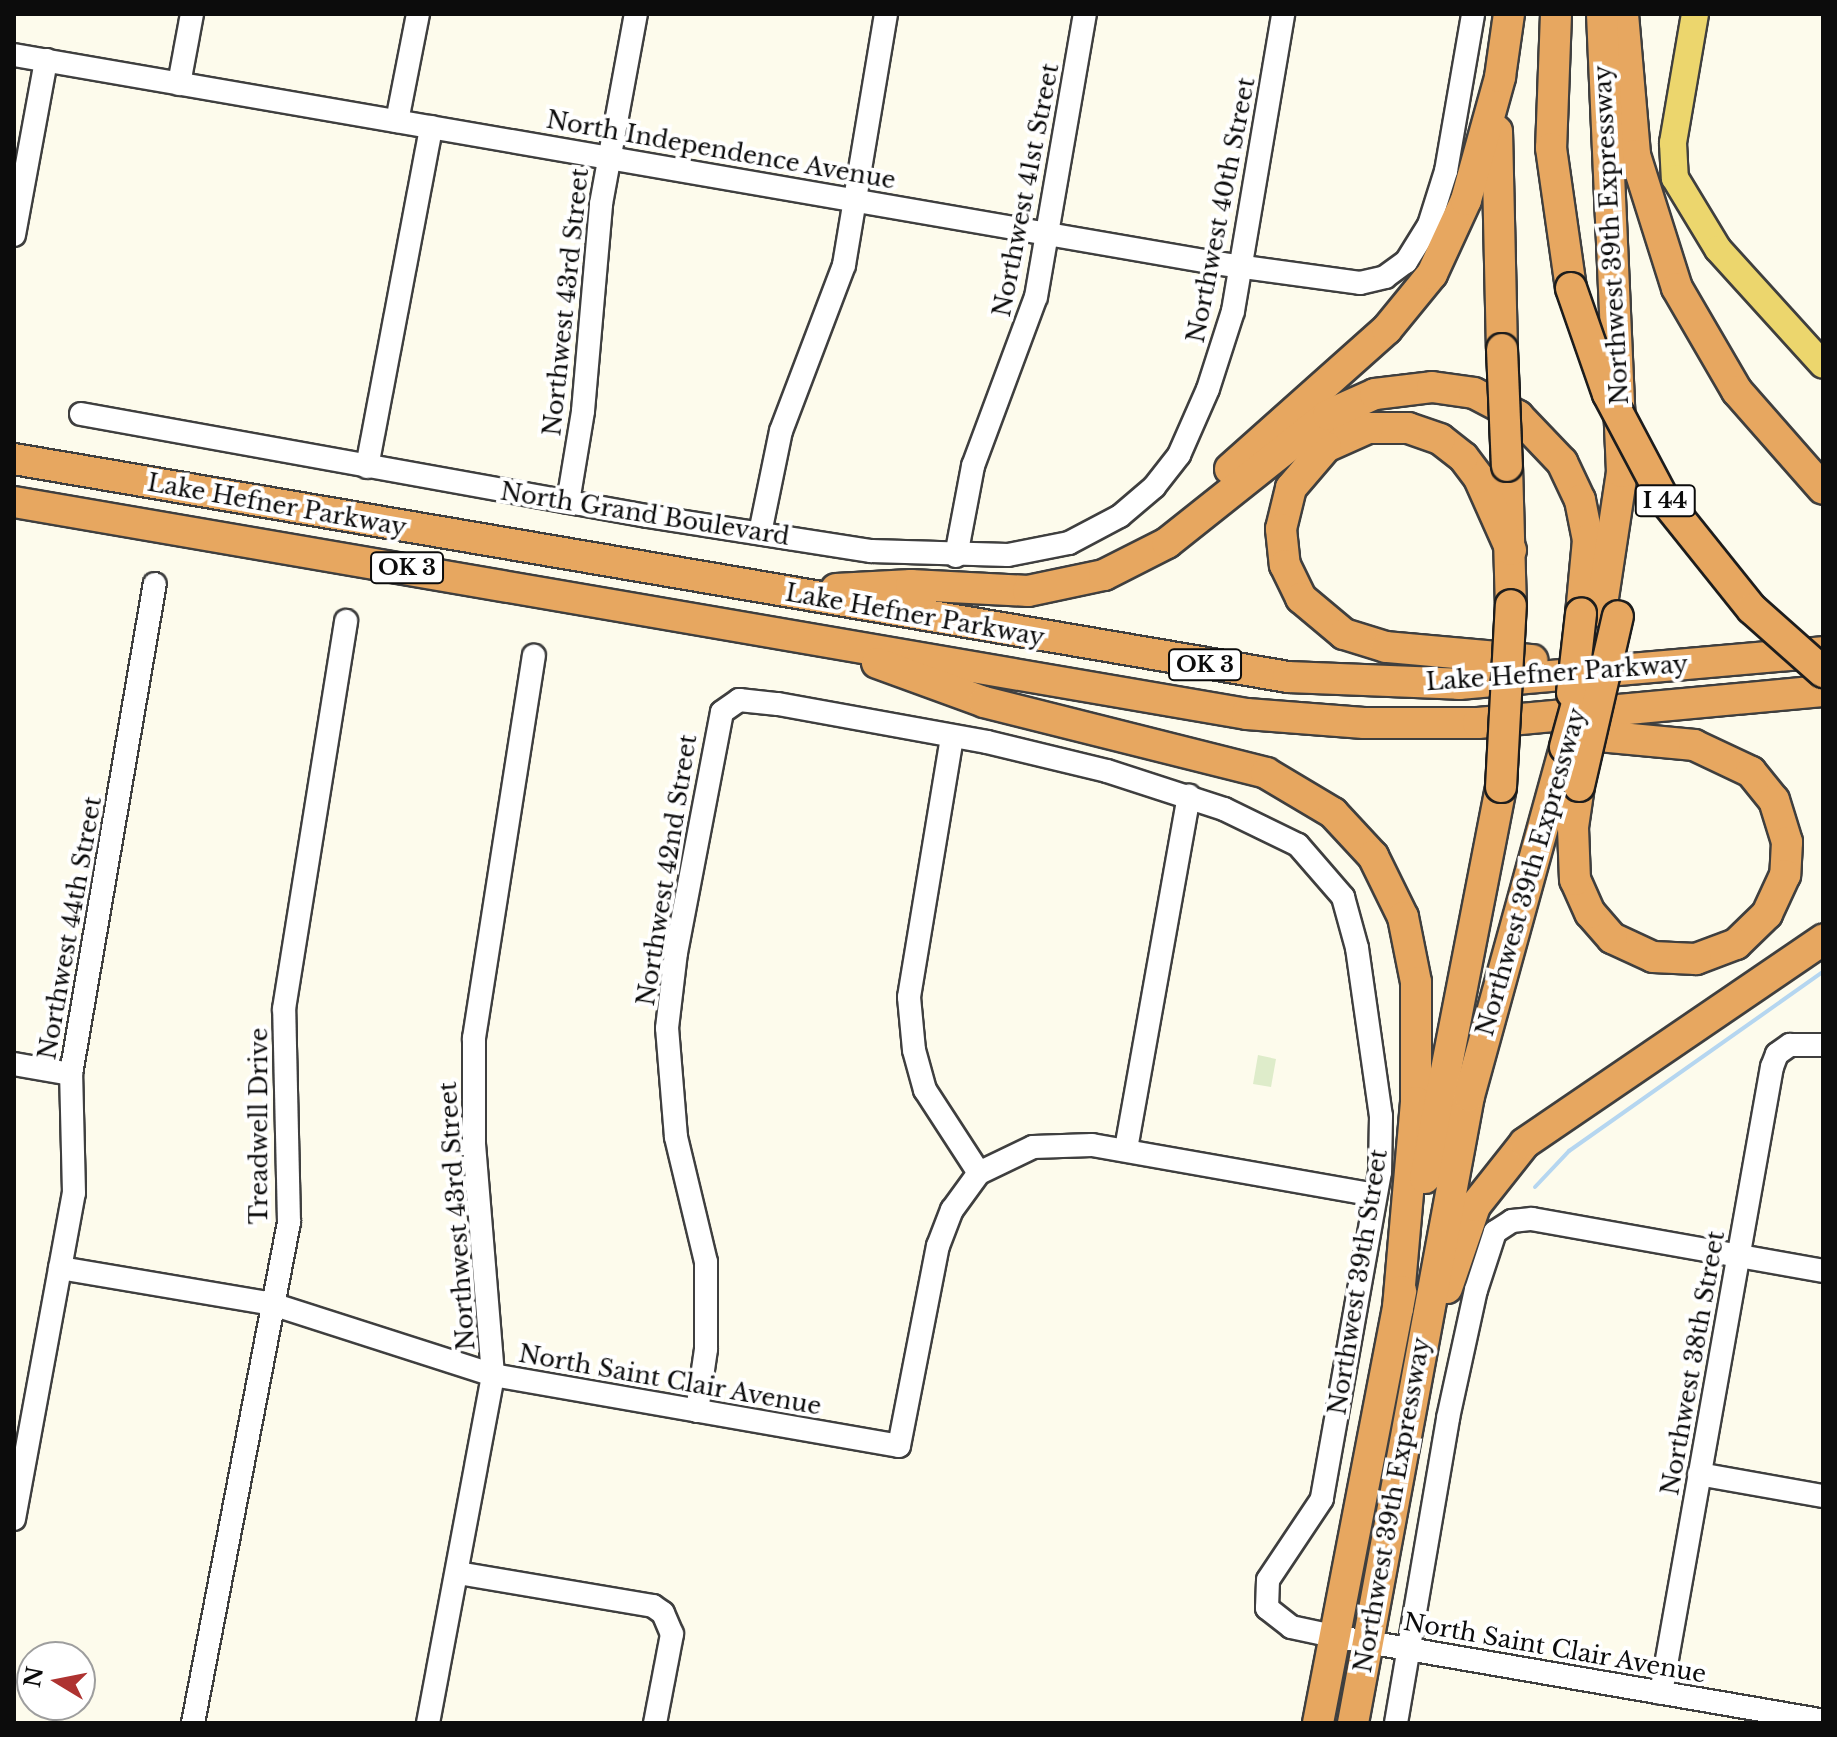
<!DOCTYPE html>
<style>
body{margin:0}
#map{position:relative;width:1837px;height:1737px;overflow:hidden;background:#fdfbec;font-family:"Libre Baskerville",serif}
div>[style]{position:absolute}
.pitch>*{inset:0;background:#deecca}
.stream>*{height:4px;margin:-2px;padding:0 2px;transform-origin:2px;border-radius:2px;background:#b5d6f0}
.roads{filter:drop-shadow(2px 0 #3f3f3f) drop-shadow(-2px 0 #3f3f3f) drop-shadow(0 2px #3f3f3f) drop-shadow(0 -2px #3f3f3f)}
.minor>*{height:22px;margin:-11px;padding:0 11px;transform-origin:11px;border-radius:11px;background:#fff}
.major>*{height:26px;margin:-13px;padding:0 13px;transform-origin:13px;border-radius:13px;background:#ecd66d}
.highway>*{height:30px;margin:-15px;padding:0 15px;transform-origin:15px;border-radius:15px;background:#e7a760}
.bridges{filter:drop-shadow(2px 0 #1d1d1d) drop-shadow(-2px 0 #1d1d1d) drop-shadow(0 2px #1d1d1d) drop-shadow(0 -2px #1d1d1d)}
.highway-bridge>*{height:30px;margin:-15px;padding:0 15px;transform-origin:15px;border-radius:15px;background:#e7a760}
span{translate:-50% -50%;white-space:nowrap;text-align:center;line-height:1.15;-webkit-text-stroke:8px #fff;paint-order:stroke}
.shield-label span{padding:2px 6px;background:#fff;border:2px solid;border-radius:6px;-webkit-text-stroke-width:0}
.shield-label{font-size:22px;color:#0c0c0c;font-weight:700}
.street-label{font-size:24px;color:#0c0c0c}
.frame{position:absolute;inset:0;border:16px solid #0c0c0c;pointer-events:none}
.north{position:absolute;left:16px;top:1641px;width:80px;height:80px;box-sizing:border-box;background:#fff;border:2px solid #9e9e9e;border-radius:50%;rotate:280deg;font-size:22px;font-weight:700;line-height:32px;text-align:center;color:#0c0c0c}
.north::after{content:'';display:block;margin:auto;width:28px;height:36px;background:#ae3331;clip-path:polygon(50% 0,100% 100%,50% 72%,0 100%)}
</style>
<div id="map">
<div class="pitch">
<i style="clip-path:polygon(1258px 1055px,1276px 1059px,1271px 1087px,1253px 1084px)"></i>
</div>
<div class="stream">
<i style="left:1535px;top:1187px;width:50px;rotate:-46.6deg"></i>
<i style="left:1569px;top:1151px;width:311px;rotate:-35.2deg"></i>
</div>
<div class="roads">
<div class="minor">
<i style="left:14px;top:55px;width:1226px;rotate:9.82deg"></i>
<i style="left:1222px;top:264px;width:139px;rotate:7.8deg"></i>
<i style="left:1360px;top:283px;width:26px;rotate:-13deg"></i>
<i style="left:1385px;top:277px;width:26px;rotate:-36deg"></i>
<i style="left:1406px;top:262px;width:44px;rotate:-58.1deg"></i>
<i style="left:1429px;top:225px;width:57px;rotate:-72.5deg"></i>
<i style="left:1446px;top:171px;width:159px;rotate:-80.2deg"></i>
<i style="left:179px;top:84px;width:71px;rotate:-79.5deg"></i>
<i style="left:397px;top:121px;width:109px;rotate:-78.9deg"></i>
<i style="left:14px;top:235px;width:178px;rotate:-79.6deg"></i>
<i style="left:81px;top:414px;width:575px;rotate:10.22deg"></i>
<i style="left:647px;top:516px;width:227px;rotate:8.9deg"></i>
<i style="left:871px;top:551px;width:137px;rotate:1.7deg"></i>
<i style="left:1008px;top:555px;width:62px;rotate:-11.1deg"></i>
<i style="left:1069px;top:543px;width:58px;rotate:-27.9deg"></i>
<i style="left:1120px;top:516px;width:45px;rotate:-40.5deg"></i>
<i style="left:1154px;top:487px;width:41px;rotate:-52deg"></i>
<i style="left:1179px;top:455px;width:72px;rotate:-66.3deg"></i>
<i style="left:1208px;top:389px;width:82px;rotate:-72.2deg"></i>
<i style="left:1233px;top:311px;width:301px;rotate:-80.4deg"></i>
<i style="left:367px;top:467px;width:346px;rotate:-79.3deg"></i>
<i style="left:568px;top:502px;width:92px;rotate:-80.6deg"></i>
<i style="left:583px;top:411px;width:208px;rotate:-85deg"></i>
<i style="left:601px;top:204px;width:193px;rotate:-79.6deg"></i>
<i style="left:760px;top:533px;width:104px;rotate:-78.4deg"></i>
<i style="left:781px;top:431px;width:178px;rotate:-69.2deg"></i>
<i style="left:844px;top:265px;width:254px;rotate:-80.5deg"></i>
<i style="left:956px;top:556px;width:92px;rotate:-79.3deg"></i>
<i style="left:973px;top:466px;width:180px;rotate:-69.6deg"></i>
<i style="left:1036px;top:297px;width:287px;rotate:-80.2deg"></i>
<i style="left:14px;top:1064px;width:58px;rotate:10deg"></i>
<i style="left:1126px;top:1149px;width:359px;rotate:-79.9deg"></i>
<i style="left:979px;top:1173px;width:60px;rotate:-25.7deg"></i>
<i style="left:1033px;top:1147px;width:59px;rotate:-1.9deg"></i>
<i style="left:1092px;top:1145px;width:287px;rotate:10deg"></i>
<i style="left:60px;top:1268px;width:215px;rotate:9.6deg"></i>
<i style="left:272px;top:1304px;width:232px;rotate:17.8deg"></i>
<i style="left:493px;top:1375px;width:412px;rotate:9.9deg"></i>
<i style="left:899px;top:1446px;width:204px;rotate:-79deg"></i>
<i style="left:938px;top:1246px;width:39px;rotate:-69deg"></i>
<i style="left:952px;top:1210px;width:46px;rotate:-53.9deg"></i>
<i style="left:979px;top:1173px;width:99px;rotate:-123deg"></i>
<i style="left:925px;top:1090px;width:41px;rotate:-105.4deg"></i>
<i style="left:914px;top:1050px;width:53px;rotate:-95.4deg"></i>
<i style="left:909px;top:997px;width:264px;rotate:-80.6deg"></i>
<i style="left:697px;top:1411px;width:63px;rotate:-81.7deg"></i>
<i style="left:706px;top:1349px;width:87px;rotate:-90deg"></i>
<i style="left:706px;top:1262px;width:129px;rotate:-103.5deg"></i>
<i style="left:676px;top:1137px;width:109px;rotate:-94.7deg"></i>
<i style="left:667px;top:1028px;width:76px;rotate:-83.2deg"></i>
<i style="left:676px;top:953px;width:245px;rotate:-79.2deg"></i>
<i style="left:722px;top:712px;width:21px;rotate:-35deg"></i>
<i style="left:739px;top:700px;width:39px;rotate:6deg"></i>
<i style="left:778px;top:704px;width:212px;rotate:10.3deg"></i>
<i style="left:987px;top:742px;width:123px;rotate:13.6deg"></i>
<i style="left:1107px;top:771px;width:123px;rotate:18deg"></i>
<i style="left:1224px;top:809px;width:82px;rotate:25.9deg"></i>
<i style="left:1298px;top:845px;width:69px;rotate:49.1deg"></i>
<i style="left:1343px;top:897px;width:53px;rotate:74.6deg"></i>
<i style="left:1357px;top:948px;width:170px;rotate:81.9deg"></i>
<i style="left:1381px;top:1116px;width:56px;rotate:91deg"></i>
<i style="left:1380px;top:1172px;width:332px;rotate:100.1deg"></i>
<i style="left:1322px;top:1499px;width:97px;rotate:123.7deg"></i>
<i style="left:1268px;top:1580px;width:28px;rotate:92deg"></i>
<i style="left:1267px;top:1608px;width:31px;rotate:38deg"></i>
<i style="left:1291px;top:1627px;width:43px;rotate:12.1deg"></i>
<i style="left:1333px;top:1636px;width:497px;rotate:9.8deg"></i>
<i style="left:1699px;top:1474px;width:126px;rotate:10.1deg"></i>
<i style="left:14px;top:1519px;width:331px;rotate:-79.6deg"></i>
<i style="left:74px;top:1193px;width:119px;rotate:-91.4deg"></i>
<i style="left:71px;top:1074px;width:497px;rotate:-80.3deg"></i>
<i style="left:458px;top:1573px;width:198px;rotate:9.6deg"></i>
<i style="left:653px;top:1606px;width:12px;rotate:35deg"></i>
<i style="left:663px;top:1613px;width:23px;rotate:67deg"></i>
<i style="left:672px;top:1634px;width:91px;rotate:100.8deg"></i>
<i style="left:1661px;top:1693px;width:636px;rotate:-79.95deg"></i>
<i style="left:1772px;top:1067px;width:14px;rotate:-69deg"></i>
<i style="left:1777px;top:1054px;width:16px;rotate:-35deg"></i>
<i style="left:1790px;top:1045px;width:33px"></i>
<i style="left:193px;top:1723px;width:510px;rotate:-79.15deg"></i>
<i style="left:289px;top:1222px;width:213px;rotate:-91.3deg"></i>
<i style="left:284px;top:1009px;width:393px;rotate:-80.9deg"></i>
<i style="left:428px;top:1723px;width:354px;rotate:-79.4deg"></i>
<i style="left:493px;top:1375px;width:232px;rotate:-94.7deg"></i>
<i style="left:474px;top:1144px;width:106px;rotate:-90deg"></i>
<i style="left:474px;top:1038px;width:387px;rotate:-81.1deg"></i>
<i style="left:1396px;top:1723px;width:309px;rotate:-80.3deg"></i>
<i style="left:1448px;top:1418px;width:131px;rotate:-77.7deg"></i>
<i style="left:1476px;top:1290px;width:61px;rotate:-71.9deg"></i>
<i style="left:1495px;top:1232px;width:20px;rotate:-33deg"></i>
<i style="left:1512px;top:1221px;width:20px;rotate:-6deg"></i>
<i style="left:1532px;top:1219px;width:296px;rotate:10.1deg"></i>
</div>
<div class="major">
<i style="left:1695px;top:14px;width:131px;rotate:99.7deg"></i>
<i style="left:1673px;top:143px;width:35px;rotate:87deg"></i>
<i style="left:1675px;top:178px;width:83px;rotate:58.8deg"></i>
<i style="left:1718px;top:249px;width:156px;rotate:47.8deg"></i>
</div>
<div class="highway">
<i style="left:1556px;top:14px;width:134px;rotate:92.1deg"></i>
<i style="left:1551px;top:148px;width:141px;rotate:81.9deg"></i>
<i style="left:1623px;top:14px;width:142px;rotate:85.1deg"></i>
<i style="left:1635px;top:155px;width:139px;rotate:72.5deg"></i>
<i style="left:1677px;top:288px;width:119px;rotate:59.8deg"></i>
<i style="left:1737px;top:391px;width:130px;rotate:48.7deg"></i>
<i style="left:1497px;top:131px;width:218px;rotate:88.7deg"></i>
<i style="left:14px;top:459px;width:1293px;rotate:9.71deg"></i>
<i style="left:1288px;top:677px;width:171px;rotate:2.3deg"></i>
<i style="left:1459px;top:684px;width:365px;rotate:-5deg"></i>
<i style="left:1507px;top:466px;width:139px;rotate:88.4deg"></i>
<i style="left:1230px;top:469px;width:210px;rotate:-41.7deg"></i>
<i style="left:1387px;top:329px;width:71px;rotate:-50.7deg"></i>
<i style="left:1432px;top:274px;width:81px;rotate:-65.3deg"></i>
<i style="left:1466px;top:200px;width:128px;rotate:-74.5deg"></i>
<i style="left:1500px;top:77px;width:64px;rotate:-81.9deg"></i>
<i style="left:14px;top:502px;width:1251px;rotate:9.76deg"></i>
<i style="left:1247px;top:714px;width:117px;rotate:4.4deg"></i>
<i style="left:1364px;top:723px;width:114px"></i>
<i style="left:1478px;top:723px;width:346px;rotate:-5.3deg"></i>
<i style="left:1511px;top:550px;width:79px;rotate:-114deg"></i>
<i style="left:1479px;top:478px;width:26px;rotate:-127deg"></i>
<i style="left:1463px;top:457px;width:29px;rotate:-142deg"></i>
<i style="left:1440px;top:439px;width:34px;rotate:-161deg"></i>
<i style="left:1408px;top:428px;width:40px;rotate:180deg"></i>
<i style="left:1368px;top:428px;width:46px;rotate:155.7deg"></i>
<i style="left:1326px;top:447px;width:54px;rotate:130.5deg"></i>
<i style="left:1291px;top:488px;width:42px;rotate:103.7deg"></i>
<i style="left:1281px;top:529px;width:36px;rotate:84deg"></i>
<i style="left:1285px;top:565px;width:37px;rotate:64deg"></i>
<i style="left:1301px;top:598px;width:56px;rotate:39.9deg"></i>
<i style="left:1344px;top:634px;width:44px;rotate:17.2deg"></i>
<i style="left:1386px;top:647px;width:147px;rotate:5.1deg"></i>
<i style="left:836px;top:589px;width:75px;rotate:-3.1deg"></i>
<i style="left:911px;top:585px;width:117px;rotate:2.9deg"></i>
<i style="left:1028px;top:591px;width:78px;rotate:-11.9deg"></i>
<i style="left:1104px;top:575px;width:71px;rotate:-26.9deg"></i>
<i style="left:1167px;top:543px;width:206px;rotate:-38.5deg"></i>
<i style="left:1328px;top:415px;width:51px;rotate:-24.1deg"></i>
<i style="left:1375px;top:394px;width:57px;rotate:-7deg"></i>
<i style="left:1432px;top:387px;width:42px;rotate:8.1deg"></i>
<i style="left:1474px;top:393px;width:50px;rotate:27.6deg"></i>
<i style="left:1518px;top:416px;width:64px;rotate:46.3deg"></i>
<i style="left:1562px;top:462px;width:42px;rotate:64.7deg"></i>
<i style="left:1580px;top:500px;width:41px;rotate:78.7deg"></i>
<i style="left:1588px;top:540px;width:74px;rotate:95.4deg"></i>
<i style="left:1601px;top:611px;width:141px;rotate:-81.4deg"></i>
<i style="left:1622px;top:472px;width:458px;rotate:-92.5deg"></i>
<i style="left:877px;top:663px;width:114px;rotate:20deg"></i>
<i style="left:984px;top:702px;width:291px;rotate:14.1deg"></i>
<i style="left:1266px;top:773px;width:78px;rotate:30.8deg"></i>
<i style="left:1333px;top:813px;width:59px;rotate:47.1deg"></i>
<i style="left:1373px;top:856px;width:68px;rotate:63.8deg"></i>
<i style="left:1403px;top:917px;width:66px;rotate:78.7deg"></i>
<i style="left:1416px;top:982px;width:120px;rotate:90deg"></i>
<i style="left:1416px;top:1102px;width:208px;rotate:95deg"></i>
<i style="left:1567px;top:733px;width:128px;rotate:5.4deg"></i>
<i style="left:1694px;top:745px;width:63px;rotate:25.3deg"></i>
<i style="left:1751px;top:772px;width:36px;rotate:51deg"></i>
<i style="left:1774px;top:800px;width:44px;rotate:72.8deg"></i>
<i style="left:1787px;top:842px;width:33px;rotate:93deg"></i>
<i style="left:1785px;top:875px;width:43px;rotate:114.8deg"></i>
<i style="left:1767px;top:914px;width:43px;rotate:135.9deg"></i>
<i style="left:1736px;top:944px;width:43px;rotate:159.4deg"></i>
<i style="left:1696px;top:959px;width:43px;rotate:-177.3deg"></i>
<i style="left:1653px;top:957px;width:45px;rotate:-155.1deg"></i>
<i style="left:1612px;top:938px;width:33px;rotate:-131deg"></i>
<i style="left:1590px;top:913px;width:36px;rotate:-114deg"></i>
<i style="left:1575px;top:880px;width:53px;rotate:-92.2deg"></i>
<i style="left:1573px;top:827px;width:41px;rotate:-81.7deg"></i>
<i style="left:1425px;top:1178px;width:398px;rotate:-79deg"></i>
<i style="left:1447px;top:1288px;width:87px;rotate:-71.1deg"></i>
<i style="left:1475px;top:1206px;width:80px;rotate:-51.6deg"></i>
<i style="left:1525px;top:1143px;width:361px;rotate:-34.3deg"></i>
<i style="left:1318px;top:1723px;width:440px;rotate:-79.1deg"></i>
<i style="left:1353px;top:1723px;width:638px;rotate:-79.52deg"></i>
<i style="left:1469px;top:1096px;width:362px;rotate:-74.6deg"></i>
</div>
</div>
<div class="bridges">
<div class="highway-bridge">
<i style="left:1571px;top:288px;width:112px;rotate:70.8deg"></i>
<i style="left:1608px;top:394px;width:118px;rotate:62.1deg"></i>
<i style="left:1663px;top:498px;width:142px;rotate:51.3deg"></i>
<i style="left:1752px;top:609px;width:95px;rotate:41.6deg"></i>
<i style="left:1502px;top:349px;width:117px;rotate:87.6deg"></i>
<i style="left:1572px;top:693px;width:80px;rotate:-83.5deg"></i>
<i style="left:1565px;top:747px;width:79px;rotate:-74.6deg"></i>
<i style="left:1579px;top:786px;width:174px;rotate:-77.1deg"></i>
<i style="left:1501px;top:787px;width:182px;rotate:-86.9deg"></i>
</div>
</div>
<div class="shield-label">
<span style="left:1665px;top:501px">I 44</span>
<span style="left:407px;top:568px">OK 3</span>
<span style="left:1205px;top:665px">OK 3</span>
</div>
<div class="street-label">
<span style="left:721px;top:150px;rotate:10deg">North Independence Avenue</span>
<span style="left:1026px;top:190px;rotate:-79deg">Northwest 41st Street</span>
<span style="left:1221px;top:210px;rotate:-79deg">Northwest 40th Street</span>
<span style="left:1611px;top:235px;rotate:-93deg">Northwest 39th Expressway</span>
<span style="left:566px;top:302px;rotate:-84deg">Northwest 43rd Street</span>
<span style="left:277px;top:505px;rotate:10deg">Lake Hefner Parkway</span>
<span style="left:645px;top:514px;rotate:9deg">North Grand Boulevard</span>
<span style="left:915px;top:615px;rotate:10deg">Lake Hefner Parkway</span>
<span style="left:1557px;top:673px;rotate:-4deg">Lake Hefner Parkway</span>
<span style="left:667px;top:870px;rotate:-81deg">Northwest 42nd Street</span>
<span style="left:1531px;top:872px;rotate:-74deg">Northwest 39th Expressway</span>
<span style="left:70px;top:928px;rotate:-80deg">Northwest 44th Street</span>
<span style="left:259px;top:1126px;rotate:-90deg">Treadwell Drive</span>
<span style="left:457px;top:1216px;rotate:-94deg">Northwest 43rd Street</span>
<span style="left:1358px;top:1282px;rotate:-81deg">Northwest 39th Street</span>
<span style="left:1693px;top:1363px;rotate:-80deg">Northwest 38th Street</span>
<span style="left:670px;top:1380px;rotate:10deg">North Saint Clair Avenue</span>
<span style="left:1392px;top:1505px;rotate:-80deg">Northwest 39th Expressway</span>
<span style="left:1555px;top:1648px;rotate:10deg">North Saint Clair Avenue</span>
</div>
<div class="frame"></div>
<div class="north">N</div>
</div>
